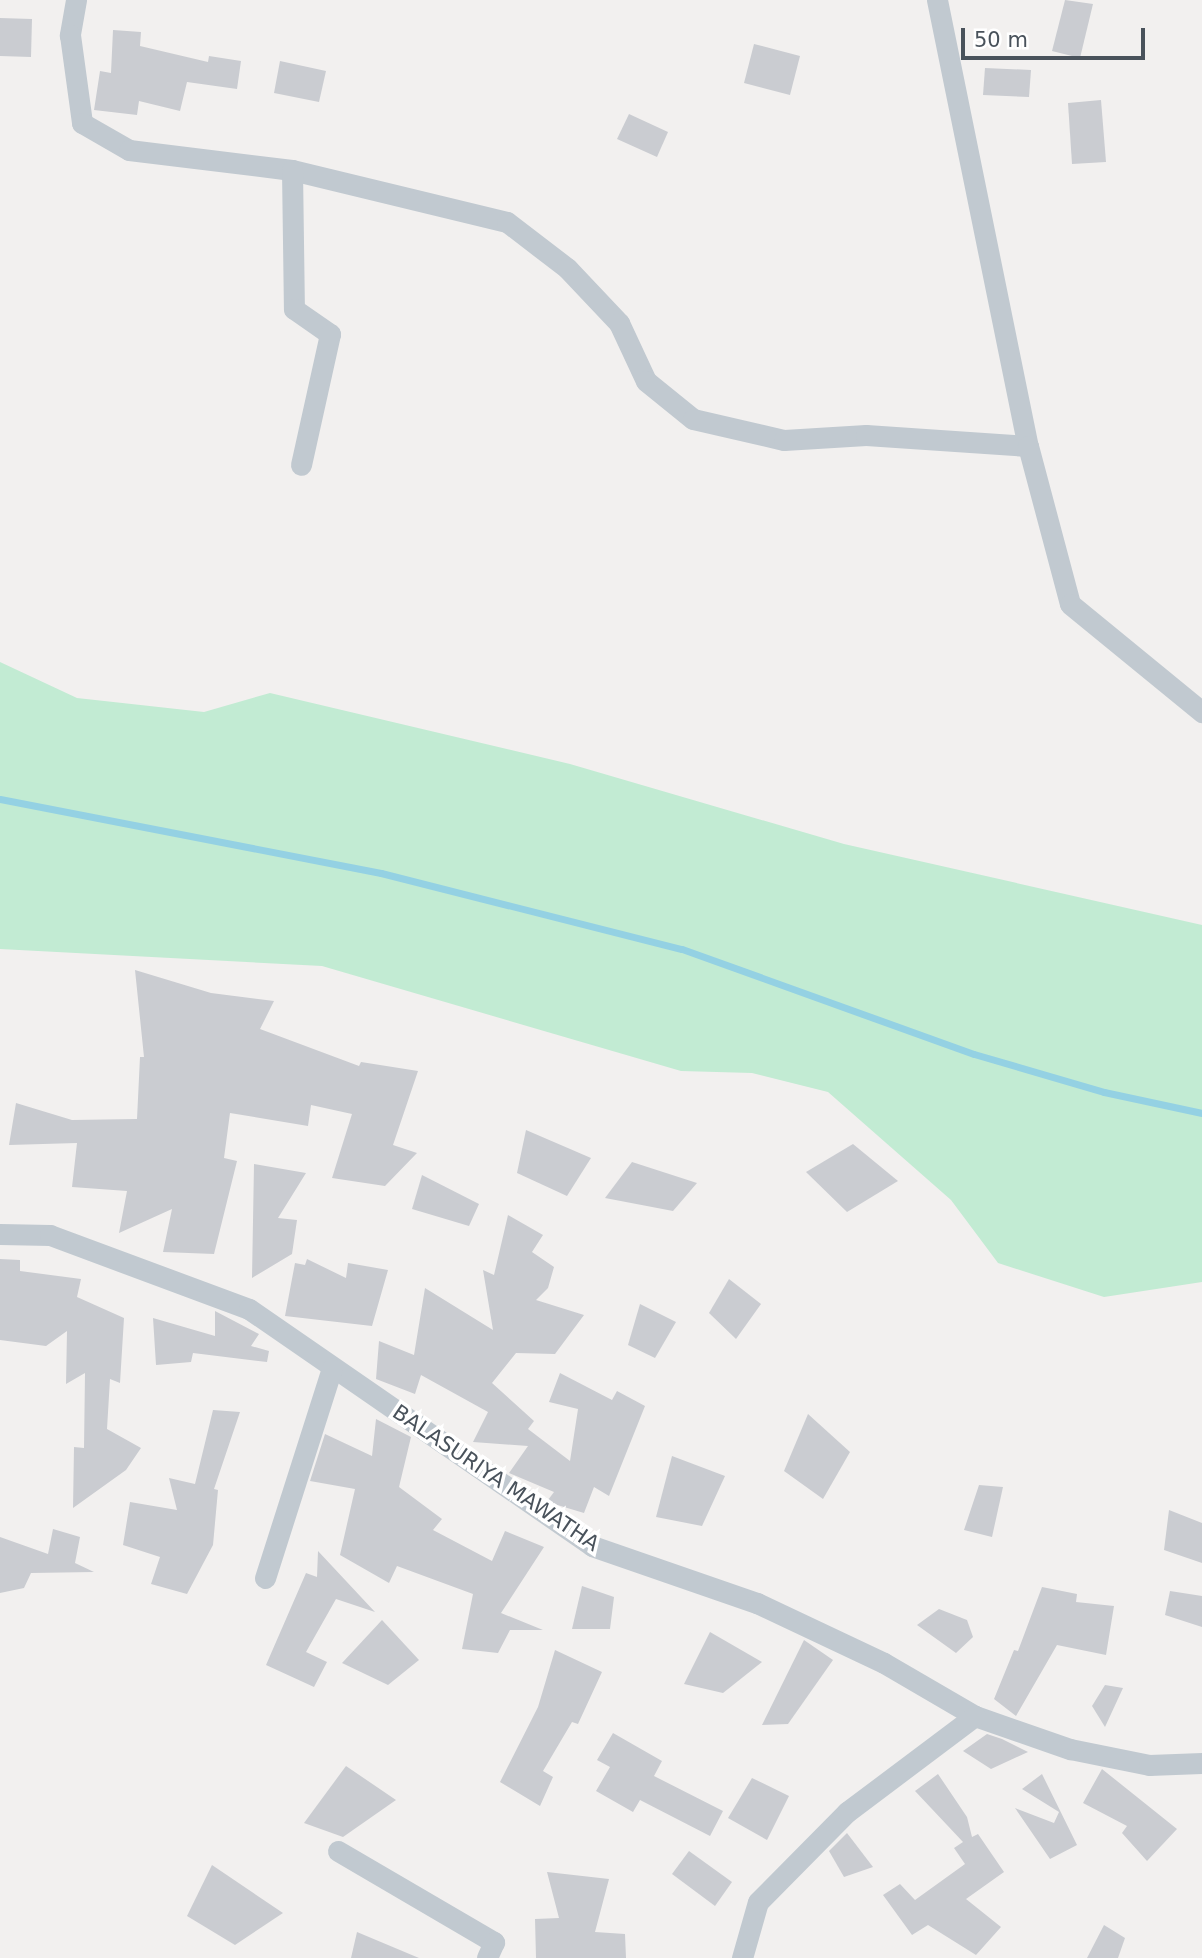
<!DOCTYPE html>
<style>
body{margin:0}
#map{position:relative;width:1202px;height:1958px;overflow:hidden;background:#f2f0ef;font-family:"DejaVu Sans",sans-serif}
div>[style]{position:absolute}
.green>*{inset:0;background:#c2ebd3}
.stream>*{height:7px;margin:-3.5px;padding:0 3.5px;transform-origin:3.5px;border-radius:3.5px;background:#94d1e3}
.building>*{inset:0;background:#caccd1}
.minor>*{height:21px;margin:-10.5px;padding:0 10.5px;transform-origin:10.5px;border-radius:10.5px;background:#c1c9d0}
span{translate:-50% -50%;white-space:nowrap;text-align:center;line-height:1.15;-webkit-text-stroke:7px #fff;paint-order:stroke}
.street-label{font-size:21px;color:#49525b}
.scale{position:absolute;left:961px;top:28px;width:184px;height:32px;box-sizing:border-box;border:4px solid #49525b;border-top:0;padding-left:9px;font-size:21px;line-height:24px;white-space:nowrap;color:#49525b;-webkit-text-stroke:5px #fff;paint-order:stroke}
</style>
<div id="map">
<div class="green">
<i style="clip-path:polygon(0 662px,77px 698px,204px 712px,270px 693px,570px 764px,844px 844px,1202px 925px,1202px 1282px,1104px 1297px,998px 1263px,951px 1200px,828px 1092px,752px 1073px,681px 1071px,322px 966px,0 949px)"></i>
</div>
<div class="stream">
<i style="left:0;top:799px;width:388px;rotate:11deg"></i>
<i style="left:381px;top:873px;width:310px;rotate:14.2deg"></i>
<i style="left:682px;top:949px;width:310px;rotate:19.8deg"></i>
<i style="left:974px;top:1054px;width:135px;rotate:16.3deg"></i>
<i style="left:1104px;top:1092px;width:100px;rotate:12.1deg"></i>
</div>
<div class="building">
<i style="clip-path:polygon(1065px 0,1093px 4px,1080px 58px,1052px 51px)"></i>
<i style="clip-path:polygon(0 18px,32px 19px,31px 57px,0 56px)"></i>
<i style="clip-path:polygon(113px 30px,141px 32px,140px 46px,208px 62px,209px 56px,241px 61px,237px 89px,187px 82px,180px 111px,139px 101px,137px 115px,94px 110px,100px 71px,111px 73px)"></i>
<i style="clip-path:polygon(754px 44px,800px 56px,790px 95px,744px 83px)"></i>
<i style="clip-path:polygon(280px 61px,326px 71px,319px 102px,274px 93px)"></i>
<i style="clip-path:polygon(985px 68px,1031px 70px,1029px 97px,983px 95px)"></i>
<i style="clip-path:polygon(1101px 100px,1106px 162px,1072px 164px,1068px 103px)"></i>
<i style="clip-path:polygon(629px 114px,668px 132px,657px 157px,617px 139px)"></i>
<i style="clip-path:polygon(135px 970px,211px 993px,274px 1001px,260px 1029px,359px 1066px,361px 1062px,418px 1071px,393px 1145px,417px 1153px,385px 1186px,332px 1178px,352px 1114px,311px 1105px,308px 1126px,230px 1113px,224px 1158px,237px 1161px,214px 1254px,163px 1252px,172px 1209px,119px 1233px,127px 1191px,72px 1187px,77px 1143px,9px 1145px,16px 1103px,72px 1120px,137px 1119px,140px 1057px,144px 1057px)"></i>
<i style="clip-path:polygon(526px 1130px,591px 1158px,567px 1196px,517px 1173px)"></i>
<i style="clip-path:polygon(853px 1144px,898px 1181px,847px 1212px,806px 1172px)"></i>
<i style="clip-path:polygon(632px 1162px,697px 1183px,673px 1211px,605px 1198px)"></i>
<i style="clip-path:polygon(254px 1164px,306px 1173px,278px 1218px,297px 1220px,292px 1254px,252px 1278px)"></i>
<i style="clip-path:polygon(422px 1175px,479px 1204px,469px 1226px,412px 1209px)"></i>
<i style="clip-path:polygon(508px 1215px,543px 1235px,532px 1252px,554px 1267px,548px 1288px,536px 1300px,584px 1315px,555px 1354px,516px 1353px,492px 1383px,534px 1421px,528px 1429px,570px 1461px,578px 1409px,549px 1402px,560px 1373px,612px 1400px,617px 1391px,645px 1406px,609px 1496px,594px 1487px,584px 1513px,554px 1504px,548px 1500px,554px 1492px,509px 1473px,528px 1446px,473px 1442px,488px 1412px,421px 1375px,415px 1394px,376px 1379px,379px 1341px,414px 1355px,425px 1288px,493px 1330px,483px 1270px,494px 1275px)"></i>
<i style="clip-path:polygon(0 1259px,20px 1260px,20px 1271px,81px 1279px,77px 1297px,124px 1318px,120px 1383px,110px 1379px,107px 1429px,141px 1448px,126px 1470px,73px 1508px,74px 1447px,84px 1448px,85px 1373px,66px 1384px,67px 1331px,46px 1346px,0 1340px)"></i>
<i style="clip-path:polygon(307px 1259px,346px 1278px,348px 1263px,388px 1270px,372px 1326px,285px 1316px,295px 1263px,305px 1265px)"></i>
<i style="clip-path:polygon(729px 1279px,761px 1304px,736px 1339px,709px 1313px)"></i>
<i style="clip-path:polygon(640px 1304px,676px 1322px,655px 1358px,628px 1345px)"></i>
<i style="clip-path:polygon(215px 1311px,259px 1334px,251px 1346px,269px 1351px,267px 1362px,193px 1353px,191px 1362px,156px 1365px,153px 1318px,215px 1336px)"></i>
<i style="clip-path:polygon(213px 1410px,240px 1412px,214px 1489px,218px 1490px,213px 1545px,187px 1594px,151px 1584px,160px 1557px,123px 1545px,130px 1502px,177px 1510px,169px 1478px,195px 1484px)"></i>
<i style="clip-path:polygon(808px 1414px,850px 1452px,823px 1499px,784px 1471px)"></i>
<i style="clip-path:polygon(376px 1419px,411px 1437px,399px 1487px,442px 1519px,433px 1530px,492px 1561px,505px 1531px,544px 1547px,501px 1613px,543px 1630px,510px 1630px,498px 1653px,462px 1649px,473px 1594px,397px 1566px,389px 1583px,340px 1555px,355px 1489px,310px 1481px,325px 1434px,372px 1456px)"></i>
<i style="clip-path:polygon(672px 1456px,725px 1476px,702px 1526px,656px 1517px)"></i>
<i style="clip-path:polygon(979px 1485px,1003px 1487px,992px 1537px,964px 1530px)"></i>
<i style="clip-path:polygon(1169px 1510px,1202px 1523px,1202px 1563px,1164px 1550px)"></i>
<i style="clip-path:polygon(53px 1529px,80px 1537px,75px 1563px,94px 1572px,31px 1573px,24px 1588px,0 1593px,0 1537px,48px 1554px)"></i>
<i style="clip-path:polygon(318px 1551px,375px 1612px,336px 1599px,306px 1652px,327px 1662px,314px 1687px,266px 1665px,306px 1573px,317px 1577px)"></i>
<i style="clip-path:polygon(582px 1586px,614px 1597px,610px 1629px,572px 1629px)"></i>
<i style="clip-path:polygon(1042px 1587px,1077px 1594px,1076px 1602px,1114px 1606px,1106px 1655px,1057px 1645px,1016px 1716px,994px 1699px,1014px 1650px,1018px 1651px)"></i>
<i style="clip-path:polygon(1170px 1591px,1202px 1596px,1202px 1627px,1165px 1615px)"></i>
<i style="clip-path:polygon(939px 1609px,967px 1620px,973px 1637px,956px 1653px,917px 1625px)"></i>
<i style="clip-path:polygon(382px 1620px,419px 1660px,388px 1685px,342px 1663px)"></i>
<i style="clip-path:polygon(710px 1632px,762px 1662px,723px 1693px,684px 1684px)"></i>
<i style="clip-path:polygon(804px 1640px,833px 1660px,788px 1724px,762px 1725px)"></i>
<i style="clip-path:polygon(555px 1650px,602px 1672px,578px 1724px,572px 1722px,543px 1771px,553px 1777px,540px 1806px,500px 1782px,538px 1707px)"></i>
<i style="clip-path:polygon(1105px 1685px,1123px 1688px,1105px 1727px,1092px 1706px)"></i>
<i style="clip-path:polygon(613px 1733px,662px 1761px,654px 1776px,723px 1811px,710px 1836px,640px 1800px,633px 1812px,596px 1791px,610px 1767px,597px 1760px)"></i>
<i style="clip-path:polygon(987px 1734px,1002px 1739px,1028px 1752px,991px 1769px,963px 1751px)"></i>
<i style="clip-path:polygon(346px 1766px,396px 1800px,343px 1837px,304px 1823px)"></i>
<i style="clip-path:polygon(1102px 1769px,1177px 1829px,1147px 1861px,1122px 1833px,1127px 1826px,1083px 1803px)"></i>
<i style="clip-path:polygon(938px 1774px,967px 1817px,972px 1837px,978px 1834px,1004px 1872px,966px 1899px,1001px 1927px,976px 1955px,928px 1925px,912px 1935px,883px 1895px,900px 1884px,915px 1900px,965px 1864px,954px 1848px,963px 1842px,915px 1791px)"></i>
<i style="clip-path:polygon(1042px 1774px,1077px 1845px,1050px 1859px,1015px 1808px,1054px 1823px,1059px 1812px,1022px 1789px)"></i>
<i style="clip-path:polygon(752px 1778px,789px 1796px,767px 1840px,728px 1818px)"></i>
<i style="clip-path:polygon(847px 1833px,873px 1867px,844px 1877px,829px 1851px)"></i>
<i style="clip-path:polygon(689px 1851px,732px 1882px,715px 1906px,672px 1874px)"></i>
<i style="clip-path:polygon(212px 1865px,283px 1913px,235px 1945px,187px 1916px)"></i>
<i style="clip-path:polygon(547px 1872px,609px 1879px,595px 1932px,625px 1934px,626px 1958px,536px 1958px,535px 1919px,559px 1918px)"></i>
<i style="clip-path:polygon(1104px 1925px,1125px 1938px,1118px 1958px,1087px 1958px)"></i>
<i style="clip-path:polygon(357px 1932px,419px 1958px,351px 1958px)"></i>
</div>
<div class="minor">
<i style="left:76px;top:0;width:36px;rotate:100deg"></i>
<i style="left:70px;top:35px;width:89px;rotate:82.2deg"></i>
<i style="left:82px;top:123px;width:54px;rotate:29.9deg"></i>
<i style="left:129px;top:150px;width:164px;rotate:7deg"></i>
<i style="left:292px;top:170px;width:221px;rotate:13.6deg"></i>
<i style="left:507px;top:222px;width:76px;rotate:37.5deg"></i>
<i style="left:567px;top:268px;width:76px;rotate:46.6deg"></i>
<i style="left:619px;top:323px;width:64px;rotate:65deg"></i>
<i style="left:646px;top:381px;width:60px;rotate:39deg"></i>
<i style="left:693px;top:419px;width:93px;rotate:13deg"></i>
<i style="left:784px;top:440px;width:82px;rotate:-3.5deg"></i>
<i style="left:866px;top:435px;width:162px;rotate:3.9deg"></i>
<i style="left:937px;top:0;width:455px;rotate:78.5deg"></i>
<i style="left:1028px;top:446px;width:163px;rotate:75.1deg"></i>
<i style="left:1070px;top:604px;width:171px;rotate:39.3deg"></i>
<i style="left:292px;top:170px;width:139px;rotate:89.2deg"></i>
<i style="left:294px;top:309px;width:44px;rotate:34.8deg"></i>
<i style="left:330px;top:334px;width:134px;rotate:102.5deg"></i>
<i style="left:0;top:1234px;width:50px;rotate:1.1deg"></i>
<i style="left:50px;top:1235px;width:212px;rotate:20.4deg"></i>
<i style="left:249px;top:1309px;width:417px;rotate:34.6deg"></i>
<i style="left:592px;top:1546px;width:175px;rotate:19.1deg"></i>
<i style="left:757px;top:1603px;width:140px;rotate:25.3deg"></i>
<i style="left:884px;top:1663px;width:105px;rotate:30.2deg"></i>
<i style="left:975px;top:1716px;width:101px;rotate:19.2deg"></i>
<i style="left:1070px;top:1749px;width:81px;rotate:11.4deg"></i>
<i style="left:1149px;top:1765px;width:53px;rotate:-2.2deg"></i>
<i style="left:265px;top:1578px;width:220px;rotate:-72.3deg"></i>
<i style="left:338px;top:1851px;width:181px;rotate:30.3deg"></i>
<i style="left:494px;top:1942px;width:17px;rotate:114deg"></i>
<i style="left:742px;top:1958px;width:58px;rotate:-74.1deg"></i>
<i style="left:758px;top:1902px;width:127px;rotate:-45.3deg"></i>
<i style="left:847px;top:1812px;width:160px;rotate:-36.9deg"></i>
</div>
<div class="street-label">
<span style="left:496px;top:1478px;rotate:34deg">BALASURIYA MAWATHA</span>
</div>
<div class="scale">50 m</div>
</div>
